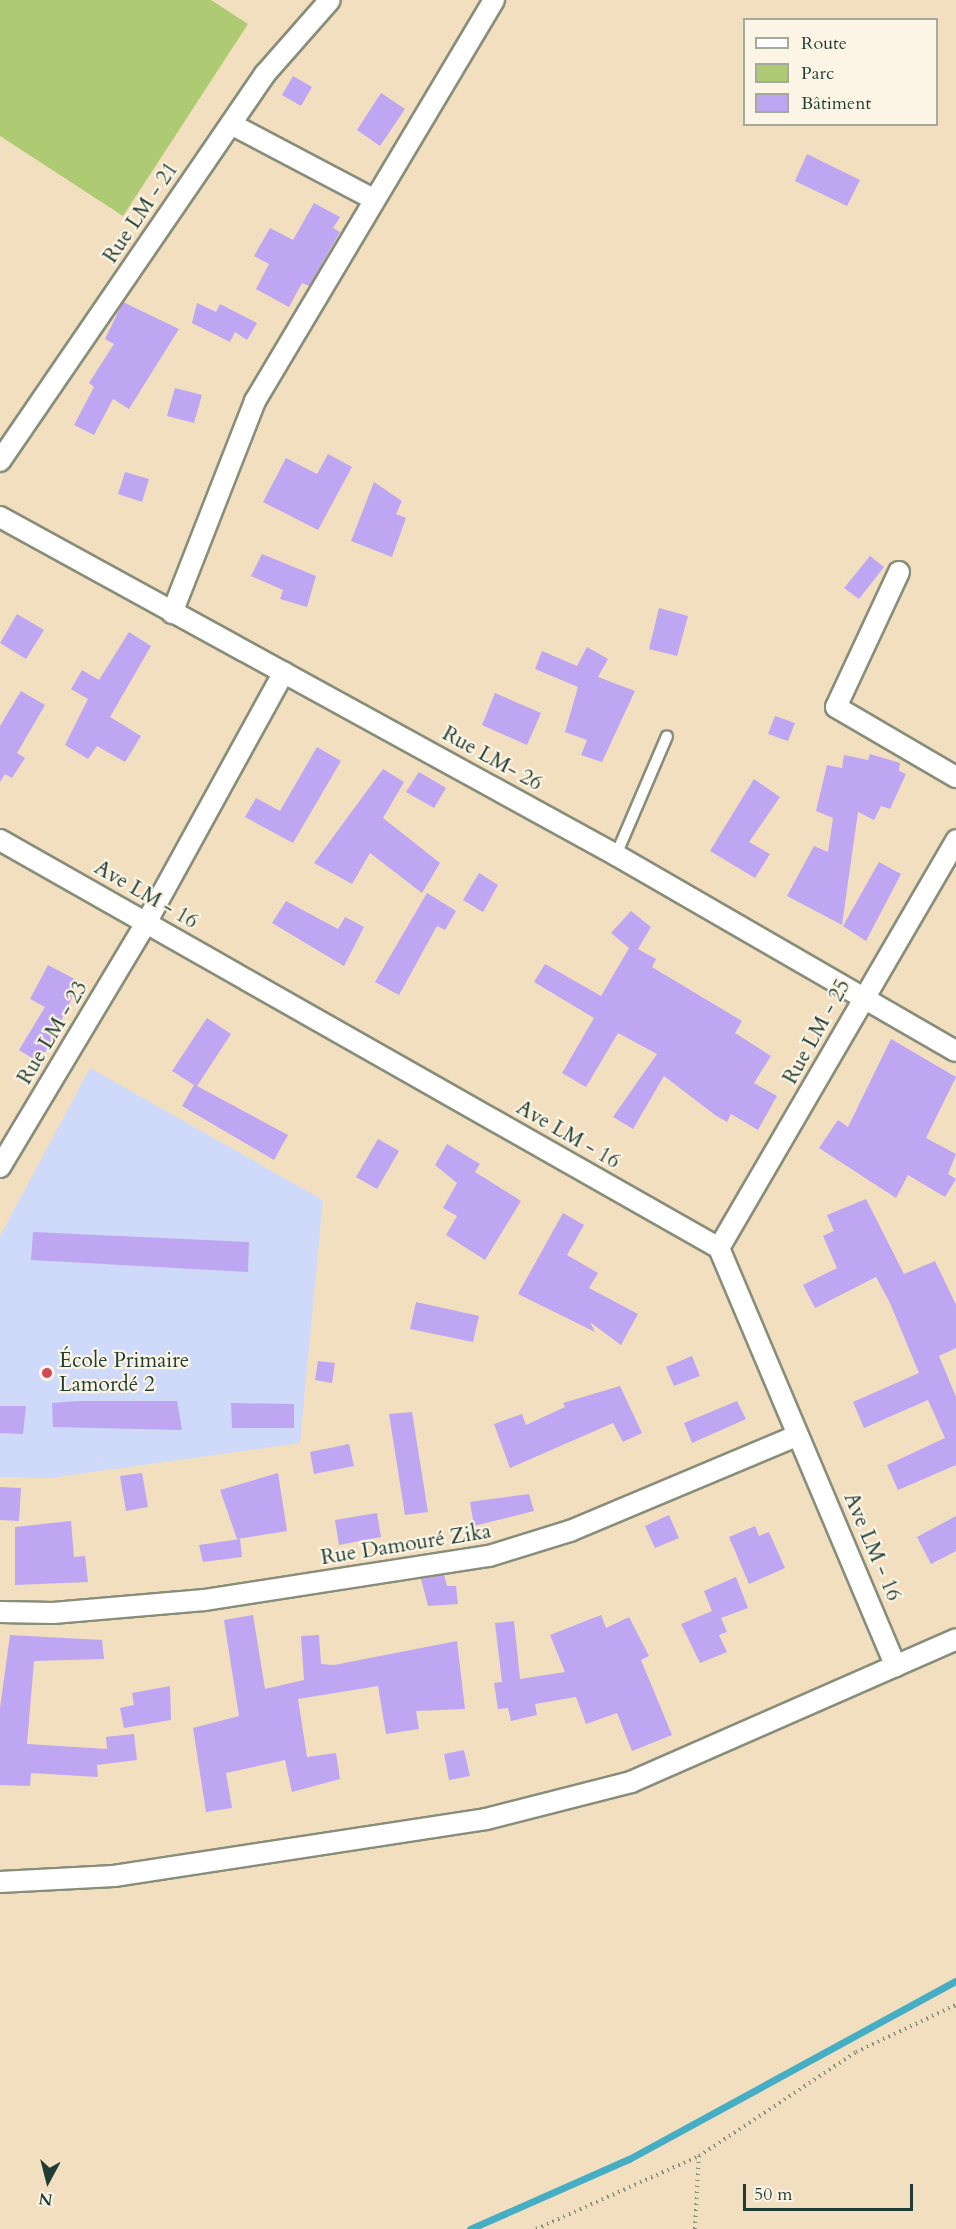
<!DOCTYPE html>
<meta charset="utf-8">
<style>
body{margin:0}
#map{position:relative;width:956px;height:2229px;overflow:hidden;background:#f2dfc0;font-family:Cardo,serif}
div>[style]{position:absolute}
.built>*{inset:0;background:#cfdafa}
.green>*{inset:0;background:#aecb73}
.stream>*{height:7px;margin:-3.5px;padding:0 3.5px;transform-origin:3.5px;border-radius:3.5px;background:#45adc4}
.building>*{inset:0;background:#bea6f2}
.path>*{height:4px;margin-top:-2px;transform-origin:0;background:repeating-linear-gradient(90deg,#888e7a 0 1.5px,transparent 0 6px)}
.roads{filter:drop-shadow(2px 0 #888e7a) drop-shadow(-2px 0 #888e7a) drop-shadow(0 2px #888e7a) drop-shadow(0 -2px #888e7a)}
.lane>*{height:10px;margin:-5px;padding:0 5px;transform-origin:5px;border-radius:5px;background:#fff}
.street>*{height:20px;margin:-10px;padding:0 10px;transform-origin:10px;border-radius:10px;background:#fff}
.dots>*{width:16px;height:16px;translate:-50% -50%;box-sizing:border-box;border:3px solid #fcf5e5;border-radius:50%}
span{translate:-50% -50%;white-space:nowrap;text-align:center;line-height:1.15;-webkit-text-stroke:4.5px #fcf5e5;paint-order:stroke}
.street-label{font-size:21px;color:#1f3d34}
.poi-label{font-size:21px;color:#1f3d34}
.left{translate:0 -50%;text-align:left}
.legend{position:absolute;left:743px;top:18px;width:195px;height:108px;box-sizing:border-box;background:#fcf5e5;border:2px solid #a4ab9e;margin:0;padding:8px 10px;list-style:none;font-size:18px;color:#1f3d34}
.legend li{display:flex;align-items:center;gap:12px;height:30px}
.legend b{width:30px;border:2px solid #a4ab9e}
.north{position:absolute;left:18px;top:2151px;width:60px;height:60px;-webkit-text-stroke:4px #fcf5e5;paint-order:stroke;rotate:187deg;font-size:16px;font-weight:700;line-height:24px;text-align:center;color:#1f3d34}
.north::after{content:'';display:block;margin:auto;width:21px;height:27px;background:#1f3d34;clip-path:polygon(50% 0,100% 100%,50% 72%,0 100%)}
.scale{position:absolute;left:743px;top:2184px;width:170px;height:27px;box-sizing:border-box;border:3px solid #1f3d34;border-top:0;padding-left:8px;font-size:18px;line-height:21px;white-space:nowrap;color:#1f3d34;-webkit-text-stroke:4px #fcf5e5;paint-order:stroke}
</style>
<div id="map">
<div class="built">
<i style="clip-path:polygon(90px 1068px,323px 1200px,300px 1443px,50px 1478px,0 1477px,0 1236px)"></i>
</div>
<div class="green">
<i style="clip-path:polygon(0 0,211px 0,248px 24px,123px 216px,0 136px)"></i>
</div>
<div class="stream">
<i style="left:470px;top:2229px;width:174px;rotate:-23.8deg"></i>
<i style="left:629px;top:2159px;width:372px;rotate:-28.6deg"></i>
</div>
<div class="building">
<i style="clip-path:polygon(293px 76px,312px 87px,301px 106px,282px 95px)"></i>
<i style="clip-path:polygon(381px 93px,405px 109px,380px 146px,357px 130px)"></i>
<i style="clip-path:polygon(807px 154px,860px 180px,847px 206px,795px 181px)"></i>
<i style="clip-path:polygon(314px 203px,340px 217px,333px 228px,340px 232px,309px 286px,302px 283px,289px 307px,256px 289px,269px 264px,254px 256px,270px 228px,293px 240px)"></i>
<i style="clip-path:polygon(123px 302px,179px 329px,129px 409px,113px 399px,94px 435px,74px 425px,94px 387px,89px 383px,114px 344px,105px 339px)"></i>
<i style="clip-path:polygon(197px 303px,216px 312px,220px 304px,257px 323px,247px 340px,235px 332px,230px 342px,192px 323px)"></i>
<i style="clip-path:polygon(175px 388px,202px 395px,194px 423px,167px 416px)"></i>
<i style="clip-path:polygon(328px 454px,352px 467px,318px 530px,263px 502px,286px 458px,317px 474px)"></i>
<i style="clip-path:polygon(125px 472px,149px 479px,142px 502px,118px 494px)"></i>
<i style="clip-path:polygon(374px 482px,402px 501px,396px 514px,406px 518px,392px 557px,351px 541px)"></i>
<i style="clip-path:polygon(262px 554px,316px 576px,307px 607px,280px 599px,283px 590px,251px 576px)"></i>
<i style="clip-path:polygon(870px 556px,884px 567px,859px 599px,844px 588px)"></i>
<i style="clip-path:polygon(659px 608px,688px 616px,677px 656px,649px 649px)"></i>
<i style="clip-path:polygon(17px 614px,44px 630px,26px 659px,0 643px)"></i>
<i style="clip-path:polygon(129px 632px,151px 646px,110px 717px,141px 736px,125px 762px,97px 746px,88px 759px,65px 745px,88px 699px,71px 689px,82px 670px,99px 680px)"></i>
<i style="clip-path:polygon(587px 647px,608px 659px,598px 677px,635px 691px,602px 762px,581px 755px,587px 740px,565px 732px,578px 687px,535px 669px,542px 651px,577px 666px)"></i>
<i style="clip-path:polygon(21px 691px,45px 705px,17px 753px,25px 758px,12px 778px,5px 774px,0 782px,0 726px)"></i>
<i style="clip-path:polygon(495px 693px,541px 713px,527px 745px,482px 725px)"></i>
<i style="clip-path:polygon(775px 716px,795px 723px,788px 741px,768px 734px)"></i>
<i style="clip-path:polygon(317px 747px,341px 761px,293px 843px,245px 817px,256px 798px,280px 811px)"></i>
<i style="clip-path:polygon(870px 754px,900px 763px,899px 771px,906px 774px,890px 809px,881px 806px,874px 820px,858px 812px,842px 925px,787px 896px,814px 846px,828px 852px,833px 818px,816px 811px,827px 765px,842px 768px,844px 755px,868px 760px)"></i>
<i style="clip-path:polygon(383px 769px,404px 782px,383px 818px,440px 863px,422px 893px,370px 853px,352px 884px,314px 863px)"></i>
<i style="clip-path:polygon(419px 772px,446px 788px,434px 808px,406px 792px)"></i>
<i style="clip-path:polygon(754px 779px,780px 797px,749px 842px,770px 854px,755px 878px,710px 851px)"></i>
<i style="clip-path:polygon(879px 862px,901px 874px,866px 941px,843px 926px)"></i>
<i style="clip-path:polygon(479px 873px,498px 885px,483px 912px,463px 900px)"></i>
<i style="clip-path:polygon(427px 893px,456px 911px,445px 930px,437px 926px,399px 995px,375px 982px)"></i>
<i style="clip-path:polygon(286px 901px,338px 929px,345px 917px,364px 927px,344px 966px,272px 923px)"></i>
<i style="clip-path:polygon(631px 911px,651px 927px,638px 949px,656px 959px,652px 967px,742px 1021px,735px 1033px,771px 1056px,754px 1083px,777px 1096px,758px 1130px,731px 1114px,727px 1122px,715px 1115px,664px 1076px,633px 1129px,613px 1117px,657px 1054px,618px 1033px,586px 1087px,562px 1073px,594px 1018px,534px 982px,545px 964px,601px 996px,629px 948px,611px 933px)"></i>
<i style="clip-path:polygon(48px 965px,80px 982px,40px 1063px,19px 1050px,45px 1007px,30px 999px)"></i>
<i style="clip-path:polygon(207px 1018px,231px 1034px,197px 1086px,288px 1135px,274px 1160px,182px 1106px,194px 1085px,172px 1071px)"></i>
<i style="clip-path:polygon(891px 1039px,956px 1077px,926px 1138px,956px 1154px,948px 1174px,956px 1179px,945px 1197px,908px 1175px,896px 1198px,819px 1148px,838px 1120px,848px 1127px)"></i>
<i style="clip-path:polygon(378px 1139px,399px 1151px,377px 1189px,356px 1177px)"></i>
<i style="clip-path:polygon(447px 1144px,480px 1164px,475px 1172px,521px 1201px,485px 1260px,446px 1235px,457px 1216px,443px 1208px,457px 1183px,435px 1165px)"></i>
<i style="clip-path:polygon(866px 1199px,904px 1274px,935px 1261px,956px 1305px,956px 1348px,939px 1356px,956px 1397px,956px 1465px,898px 1490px,887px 1465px,945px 1438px,928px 1400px,864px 1428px,853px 1402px,919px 1373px,890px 1303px,876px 1277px,815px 1308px,803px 1285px,837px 1268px,823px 1236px,834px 1231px,827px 1215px)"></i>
<i style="clip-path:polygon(563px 1213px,584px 1225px,567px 1255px,598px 1273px,589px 1288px,638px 1314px,621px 1345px,590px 1322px,595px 1332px,518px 1294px)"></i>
<i style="clip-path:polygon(33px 1232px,249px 1242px,248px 1272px,31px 1260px)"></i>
<i style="clip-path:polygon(416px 1302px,479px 1316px,473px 1342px,410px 1329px)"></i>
<i style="clip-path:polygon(692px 1356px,700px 1376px,674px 1386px,666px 1367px)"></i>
<i style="clip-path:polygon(318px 1361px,335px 1363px,332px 1383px,315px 1380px)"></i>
<i style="clip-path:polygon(620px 1386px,642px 1433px,623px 1442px,613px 1423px,510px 1468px,494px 1424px,522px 1414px,526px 1425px,565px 1407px,563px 1403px)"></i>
<i style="clip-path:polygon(78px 1401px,177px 1401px,182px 1430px,53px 1427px,52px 1403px)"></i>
<i style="clip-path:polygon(737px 1401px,746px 1419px,692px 1443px,684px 1423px)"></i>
<i style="clip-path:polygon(231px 1403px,294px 1404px,294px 1428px,232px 1428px)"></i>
<i style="clip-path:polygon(0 1406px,26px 1406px,23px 1434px,0 1433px)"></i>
<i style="clip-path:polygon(412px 1412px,428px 1512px,405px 1515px,389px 1414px)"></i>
<i style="clip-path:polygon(349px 1444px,354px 1466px,314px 1474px,310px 1452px)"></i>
<i style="clip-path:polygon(142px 1473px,148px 1507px,126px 1511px,120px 1476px)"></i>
<i style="clip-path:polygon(278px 1473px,287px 1531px,237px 1539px,220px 1490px)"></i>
<i style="clip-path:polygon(0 1487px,21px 1488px,19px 1521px,0 1520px)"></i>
<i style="clip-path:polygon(529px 1494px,534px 1511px,474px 1526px,470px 1502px)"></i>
<i style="clip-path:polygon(377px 1513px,381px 1537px,339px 1545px,335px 1520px)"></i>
<i style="clip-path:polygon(669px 1515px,679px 1538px,655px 1548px,645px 1526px)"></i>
<i style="clip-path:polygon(956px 1516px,956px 1551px,931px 1564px,917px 1537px)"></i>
<i style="clip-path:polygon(71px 1521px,74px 1557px,85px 1556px,88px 1582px,15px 1585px,15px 1527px)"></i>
<i style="clip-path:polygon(755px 1526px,759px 1536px,769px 1532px,785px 1568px,749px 1584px,729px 1537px)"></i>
<i style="clip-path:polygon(240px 1539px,242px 1557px,203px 1562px,199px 1545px)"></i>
<i style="clip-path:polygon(444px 1575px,447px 1586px,456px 1586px,458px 1604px,428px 1606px,421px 1579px)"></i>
<i style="clip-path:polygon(736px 1577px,748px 1608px,721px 1618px,727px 1632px,719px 1635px,727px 1652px,700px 1663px,681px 1624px,712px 1611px,704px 1591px)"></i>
<i style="clip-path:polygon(253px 1615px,265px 1689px,304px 1680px,301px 1636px,319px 1635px,321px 1664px,334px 1665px,457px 1641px,465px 1709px,416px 1711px,419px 1729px,386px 1734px,378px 1686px,298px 1699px,307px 1757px,336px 1753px,340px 1779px,292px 1792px,285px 1760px,226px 1773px,232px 1808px,206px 1812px,193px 1728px,239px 1716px,224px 1620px)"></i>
<i style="clip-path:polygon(601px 1615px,606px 1628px,629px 1617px,649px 1656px,641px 1660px,672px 1735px,632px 1751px,617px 1713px,586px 1724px,576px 1697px,535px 1704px,537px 1715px,511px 1721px,508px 1708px,498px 1709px,494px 1683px,502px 1682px,495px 1623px,514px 1621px,520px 1679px,565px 1672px,550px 1635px)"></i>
<i style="clip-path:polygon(10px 1635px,102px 1640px,104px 1659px,34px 1661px,27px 1744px,107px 1749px,106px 1737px,134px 1734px,137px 1760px,97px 1765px,98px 1777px,31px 1773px,30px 1786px,0 1785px,0 1708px)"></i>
<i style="clip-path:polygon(170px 1686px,171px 1720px,124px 1728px,120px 1708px,134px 1705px,132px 1693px)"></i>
<i style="clip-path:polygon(464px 1750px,470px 1776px,449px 1780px,444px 1754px)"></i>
</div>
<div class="path">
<i style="left:536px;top:2229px;width:179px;rotate:-24.1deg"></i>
<i style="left:699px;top:2156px;width:188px;rotate:-33.5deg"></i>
<i style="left:856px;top:2052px;width:110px;rotate:-25.2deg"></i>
<i style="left:695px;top:2229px;width:73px;rotate:-86.9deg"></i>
</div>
<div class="roads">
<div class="lane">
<i style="left:616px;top:855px;width:129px;rotate:-66.8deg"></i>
</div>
<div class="street">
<i style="left:231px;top:124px;width:161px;rotate:27.8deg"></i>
<i style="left:0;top:461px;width:469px;rotate:-55.6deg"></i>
<i style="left:265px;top:74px;width:98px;rotate:-48.7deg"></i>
<i style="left:0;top:517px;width:703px;rotate:28.75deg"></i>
<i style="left:616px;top:855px;width:392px;rotate:30deg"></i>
<i style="left:899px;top:572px;width:149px;rotate:115deg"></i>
<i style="left:836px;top:707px;width:139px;rotate:30.3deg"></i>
<i style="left:172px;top:613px;width:228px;rotate:-68.6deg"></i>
<i style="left:255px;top:401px;width:467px;rotate:-59.2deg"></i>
<i style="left:0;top:840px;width:827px;rotate:29.57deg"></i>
<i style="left:719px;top:1248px;width:454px;rotate:67.1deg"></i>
<i style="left:0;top:1167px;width:284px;rotate:-59.1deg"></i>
<i style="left:146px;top:923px;width:286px;rotate:-61.2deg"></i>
<i style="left:719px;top:1248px;width:472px;rotate:-59.8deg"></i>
<i style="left:0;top:1612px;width:53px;rotate:1.1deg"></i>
<i style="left:53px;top:1613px;width:152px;rotate:-4.9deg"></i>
<i style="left:204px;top:1600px;width:288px;rotate:-8.8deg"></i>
<i style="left:489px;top:1556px;width:85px;rotate:-17.2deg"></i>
<i style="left:570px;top:1531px;width:247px;rotate:-22.8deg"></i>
<i style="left:0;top:1882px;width:114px;rotate:-3deg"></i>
<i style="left:114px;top:1876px;width:376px;rotate:-8.7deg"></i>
<i style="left:486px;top:1819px;width:150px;rotate:-14.3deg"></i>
<i style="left:631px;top:1782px;width:355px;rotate:-23.7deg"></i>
</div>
</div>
<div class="dots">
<i style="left:47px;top:1373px;background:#d1495b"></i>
</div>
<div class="street-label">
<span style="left:141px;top:213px;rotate:-56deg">Rue LM - 21</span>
<span style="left:492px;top:759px;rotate:29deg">Rue LM- 26</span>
<span style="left:146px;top:895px;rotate:30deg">Ave LM - 16</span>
<span style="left:817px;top:1032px;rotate:-61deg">Rue LM - 25</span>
<span style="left:53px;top:1033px;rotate:-59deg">Rue LM - 23</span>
<span style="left:568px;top:1135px;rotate:30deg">Ave LM - 16</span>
<span style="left:406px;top:1545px;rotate:-9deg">Rue Damouré Zika</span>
<span style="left:872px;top:1547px;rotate:67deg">Ave LM - 16</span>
</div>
<div class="poi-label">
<span class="left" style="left:59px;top:1373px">École Primaire<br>Lamordé 2</span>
</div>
<ul class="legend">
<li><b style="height:8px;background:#fff"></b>Route</li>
<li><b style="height:16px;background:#aecb73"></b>Parc</li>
<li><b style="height:16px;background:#bea6f2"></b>Bâtiment</li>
</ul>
<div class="north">N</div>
<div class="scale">50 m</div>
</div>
